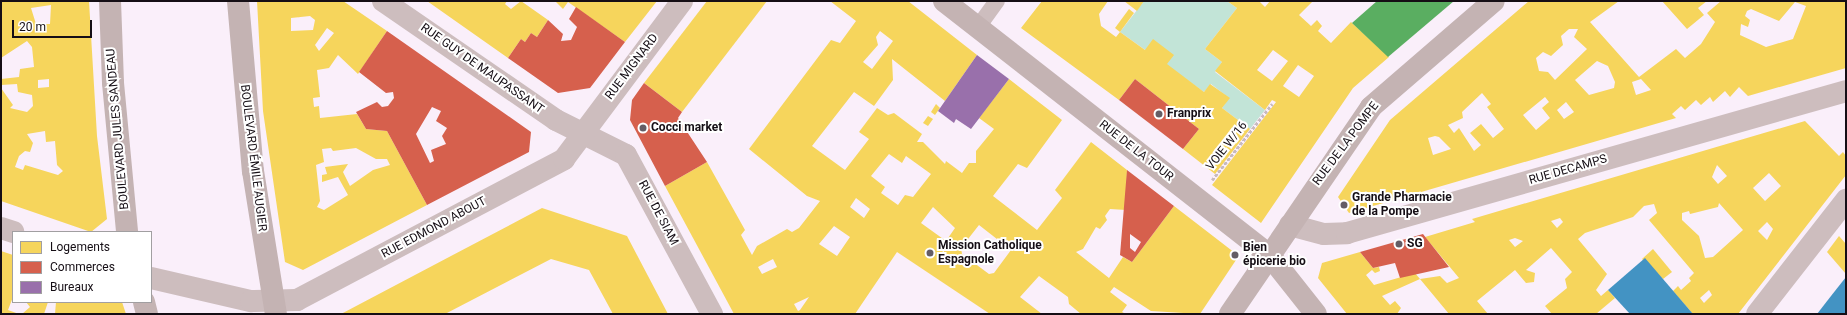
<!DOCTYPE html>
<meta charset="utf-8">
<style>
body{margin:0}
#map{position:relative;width:1847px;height:315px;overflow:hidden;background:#faeffa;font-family:Roboto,sans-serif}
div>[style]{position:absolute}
.green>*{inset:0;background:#c2e4d7}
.homes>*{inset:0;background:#f6d55c}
.shops>*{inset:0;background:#d6604d}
.offices>*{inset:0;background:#9970ab}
.schools>*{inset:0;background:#4393c3}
.public>*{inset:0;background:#5aae61}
.path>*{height:2.5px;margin-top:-1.25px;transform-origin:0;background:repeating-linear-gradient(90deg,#c7babe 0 3px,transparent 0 5px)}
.lane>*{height:16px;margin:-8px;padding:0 8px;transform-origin:8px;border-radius:8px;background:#cdbdbe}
.street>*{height:22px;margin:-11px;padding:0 11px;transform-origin:11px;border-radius:11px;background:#cdbdbe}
.secondary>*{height:22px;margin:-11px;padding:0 11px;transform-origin:11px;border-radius:11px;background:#c4b3b3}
.dots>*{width:11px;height:11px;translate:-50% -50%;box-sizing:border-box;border:2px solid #fff;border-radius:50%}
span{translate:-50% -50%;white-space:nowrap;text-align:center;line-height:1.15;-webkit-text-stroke:4px #fff;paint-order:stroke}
.street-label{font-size:12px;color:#150e15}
.poi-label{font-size:12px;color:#150e15;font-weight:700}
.left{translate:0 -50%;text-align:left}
.frame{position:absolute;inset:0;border:2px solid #150e15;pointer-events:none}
.legend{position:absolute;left:12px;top:231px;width:140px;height:72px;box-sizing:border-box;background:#fff;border:1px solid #a19fa1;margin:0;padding:5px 7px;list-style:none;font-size:12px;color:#150e15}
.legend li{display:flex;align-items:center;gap:8px;height:20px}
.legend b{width:20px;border:1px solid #a19fa1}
.scale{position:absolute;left:12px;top:20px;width:80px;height:18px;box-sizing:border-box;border:2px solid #150e15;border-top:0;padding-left:5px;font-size:12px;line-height:14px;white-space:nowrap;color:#150e15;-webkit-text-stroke:3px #fff;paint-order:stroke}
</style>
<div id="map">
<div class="green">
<i style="clip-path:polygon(1144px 1px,1227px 1px,1237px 8px,1205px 49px,1222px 62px,1215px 72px,1265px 110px,1250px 129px,1222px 108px,1229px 98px,1211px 84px,1204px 92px,1120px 32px)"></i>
</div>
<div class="homes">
<i style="clip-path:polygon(evenodd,1px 1px,89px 1px,97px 136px,107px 219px,91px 232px,1px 201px,1px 88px,13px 105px,10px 108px,27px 112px,33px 106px,32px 95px,18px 92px,17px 84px,1px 85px,1px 79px,19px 77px,20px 69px,34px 67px,32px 47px,27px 41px,1px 58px,1px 1px,51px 5px,50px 24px,36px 24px,31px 8px,51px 5px,1px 1px,49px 79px,49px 87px,38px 88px,38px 80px,49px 79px,1px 1px,45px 131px,46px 142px,55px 141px,57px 165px,63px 171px,58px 175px,25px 165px,23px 170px,15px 167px,19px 156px,25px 151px,30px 152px,33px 143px,27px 134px,45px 131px)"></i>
<i style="clip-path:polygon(evenodd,257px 1px,343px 1px,387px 31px,358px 74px,338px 55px,329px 68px,317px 70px,320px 97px,313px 98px,314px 107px,319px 106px,320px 118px,357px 114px,366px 129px,387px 131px,427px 205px,303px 270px,285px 262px,263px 111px,257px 1px,310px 16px,315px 20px,313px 30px,291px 31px,291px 18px,310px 16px,257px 1px,327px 28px,334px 33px,319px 51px,315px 45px,327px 28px,257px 1px,331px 148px,333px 151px,356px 148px,376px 159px,387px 159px,390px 165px,373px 170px,350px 186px,343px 172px,348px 164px,325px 167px,327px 174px,322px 175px,322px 182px,338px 177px,348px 195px,324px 210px,317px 207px,320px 201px,316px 165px,324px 162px,322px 149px,331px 148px)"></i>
<i style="clip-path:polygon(427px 1px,507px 1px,505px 4px,511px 9px,521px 1px,548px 20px,537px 37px,531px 33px,525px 42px,521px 39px,508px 58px)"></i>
<i style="clip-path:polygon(555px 1px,657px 1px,625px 42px,568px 2px,563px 9px)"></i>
<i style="clip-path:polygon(707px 1px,767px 1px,682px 112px,644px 83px)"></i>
<i style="clip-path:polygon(evenodd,830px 1px,908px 1px,977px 55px,945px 101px,892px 59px,893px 80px,874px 106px,854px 92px,812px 146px,845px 170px,869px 139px,859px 132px,877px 108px,888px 115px,894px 113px,922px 134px,917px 142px,923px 142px,945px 164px,946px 161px,962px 173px,969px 163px,976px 163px,976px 151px,994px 129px,979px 118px,1009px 79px,1062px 120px,1027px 168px,1018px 164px,993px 196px,1037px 230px,1062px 198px,1055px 190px,1091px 142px,1127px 170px,1126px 210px,1110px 209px,1105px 216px,1107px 220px,1100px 229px,1096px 227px,1083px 249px,1076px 252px,1109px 278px,1123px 257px,1132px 262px,1174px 206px,1235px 253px,1236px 260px,1200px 314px,1151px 311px,1114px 287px,1110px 292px,1127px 305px,1122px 312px,1126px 314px,1081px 314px,1069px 304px,1068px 297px,1039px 276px,1020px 297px,1042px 314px,990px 314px,897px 252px,855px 314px,734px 314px,665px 186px,707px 162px,745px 230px,741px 235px,752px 255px,757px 246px,787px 229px,792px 232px,799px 228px,820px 201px,807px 196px,749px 149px,831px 40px,840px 43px,856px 21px,830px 1px,880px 31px,893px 41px,872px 69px,863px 62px,878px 45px,876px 37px,880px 31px,830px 1px,889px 154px,902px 163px,906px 156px,931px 174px,913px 197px,905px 195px,898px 205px,881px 193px,885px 187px,871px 176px,889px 154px,830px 1px,856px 198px,870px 209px,864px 218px,850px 207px,856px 198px,830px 1px,933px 207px,955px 228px,946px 241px,921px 223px,933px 207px,830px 1px,979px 225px,1011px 250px,994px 273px,989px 274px,962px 254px,961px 248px,979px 225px,830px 1px,834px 226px,850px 237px,837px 256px,819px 244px,834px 226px,830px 1px,773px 259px,777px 267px,762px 274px,758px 267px,773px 259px,830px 1px,809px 297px,800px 310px,798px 311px,794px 304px,809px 297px)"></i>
<i style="clip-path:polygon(1042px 1px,1108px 1px,1099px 14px,1101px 26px,1116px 37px,1120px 32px,1145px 50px,1153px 39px,1174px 55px,1167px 64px,1204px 92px,1210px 84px,1230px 98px,1222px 108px,1250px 129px,1215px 174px,1183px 149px,1199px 129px,1135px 79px,1119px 100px,1021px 28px)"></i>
<i style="clip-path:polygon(1124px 1px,1144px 1px,1137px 11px)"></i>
<i style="clip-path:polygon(evenodd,1227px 1px,1259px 1px,1265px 7px,1270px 1px,1313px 1px,1299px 15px,1311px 26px,1317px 20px,1322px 26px,1318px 31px,1331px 43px,1351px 22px,1389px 57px,1353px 88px,1261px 223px,1212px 185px,1276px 102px,1272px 100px,1265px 110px,1215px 71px,1222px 62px,1205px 49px,1237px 8px,1227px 1px,1273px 50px,1288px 61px,1272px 81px,1257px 70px,1273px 50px,1227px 1px,1298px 65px,1314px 76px,1299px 97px,1283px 86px,1298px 65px)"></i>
<i style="clip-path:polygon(evenodd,1529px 1px,1619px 1px,1590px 22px,1639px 77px,1676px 49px,1685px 58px,1701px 44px,1715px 22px,1707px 13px,1721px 1px,1846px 1px,1846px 68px,1748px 96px,1739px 87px,1730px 97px,1725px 91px,1713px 102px,1710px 97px,1701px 105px,1696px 100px,1685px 110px,1681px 106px,1672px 114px,1676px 118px,1349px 213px,1338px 197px,1390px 120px,1529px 1px,1795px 2px,1806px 6px,1793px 39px,1766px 47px,1740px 35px,1741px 24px,1748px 27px,1750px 20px,1745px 16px,1747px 11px,1751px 9px,1779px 21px,1795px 2px,1529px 1px,1569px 29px,1578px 29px,1574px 37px,1587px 49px,1555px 80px,1548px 72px,1539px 71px,1536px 58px,1543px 52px,1551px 56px,1563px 45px,1561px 36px,1569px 29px,1529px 1px,1597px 61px,1608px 66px,1615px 82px,1614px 88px,1589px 95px,1575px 80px,1597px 61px,1529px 1px,1641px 79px,1651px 90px,1636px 95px,1632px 82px,1641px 79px,1529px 1px,1482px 93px,1491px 104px,1487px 107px,1504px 129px,1493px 138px,1481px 124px,1470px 133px,1481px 145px,1474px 151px,1459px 128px,1454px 133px,1448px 125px,1463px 118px,1462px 112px,1482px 93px,1529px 1px,1545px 97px,1549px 102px,1542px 108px,1550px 118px,1536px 130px,1523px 115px,1545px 97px,1529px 1px,1566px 102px,1574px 112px,1564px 119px,1557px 110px,1566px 102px,1529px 1px,1435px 136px,1439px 137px,1451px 149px,1433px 155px,1428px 138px,1435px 136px)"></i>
<i style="clip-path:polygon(1662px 1px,1707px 1px,1698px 8px,1704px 15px,1687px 29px)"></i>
<i style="clip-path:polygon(1129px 9px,1134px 13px,1120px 32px,1115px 28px)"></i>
<i style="clip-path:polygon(936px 104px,940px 108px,935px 115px,931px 112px)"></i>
<i style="clip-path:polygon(928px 116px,933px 119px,928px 126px,923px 123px)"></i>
<i style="clip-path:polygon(evenodd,1805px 121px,1839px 156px,1843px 152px,1846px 156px,1846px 175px,1738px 314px,1693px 314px,1673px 291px,1678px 286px,1681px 290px,1691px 281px,1689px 278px,1694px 273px,1649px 220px,1657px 213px,1654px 204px,1644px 206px,1633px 217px,1585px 233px,1578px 239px,1607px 274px,1596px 290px,1601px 296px,1608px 290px,1615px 298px,1596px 314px,1552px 314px,1545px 306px,1567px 288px,1565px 279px,1572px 272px,1551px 248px,1526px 270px,1535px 273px,1534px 282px,1526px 283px,1515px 270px,1477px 301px,1488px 314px,1449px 314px,1420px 279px,1440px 276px,1447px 283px,1459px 278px,1425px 237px,1475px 222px,1472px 219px,1805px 121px,1717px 165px,1727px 176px,1718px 184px,1712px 177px,1717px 165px,1805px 121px,1769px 173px,1781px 186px,1765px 201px,1753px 188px,1769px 173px,1805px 121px,1719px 203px,1743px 230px,1713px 257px,1705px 258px,1699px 236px,1682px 220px,1682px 213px,1689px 211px,1690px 214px,1718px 207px,1719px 203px,1805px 121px,1560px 218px,1563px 222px,1557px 228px,1551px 221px,1560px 218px,1805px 121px,1767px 222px,1773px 229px,1767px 240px,1758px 231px,1767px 222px,1805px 121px,1515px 238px,1523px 241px,1515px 247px,1509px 240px,1515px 238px,1805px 121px,1709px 290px,1712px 295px,1704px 303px,1700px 298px,1709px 290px)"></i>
<i style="clip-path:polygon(542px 208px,627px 236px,668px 314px,613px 314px,589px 270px,551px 259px,445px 314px,341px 314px)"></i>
<i style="clip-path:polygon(1839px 236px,1846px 244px,1846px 274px,1827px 252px)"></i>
<i style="clip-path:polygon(1653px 249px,1672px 272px,1663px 279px,1642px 259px)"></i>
<i style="clip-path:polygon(1px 251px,13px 255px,13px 297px,8px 310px,19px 314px,1px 314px)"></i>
<i style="clip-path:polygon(1360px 252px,1373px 268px,1379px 267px,1380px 271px,1375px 273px,1372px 270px,1366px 275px,1374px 285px,1415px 273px,1420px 279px,1382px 296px,1390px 305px,1395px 301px,1401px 308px,1397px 314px,1347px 314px,1318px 278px,1322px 263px)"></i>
<i style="clip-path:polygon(26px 302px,48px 302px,44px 314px,22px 314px,30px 307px)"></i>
<i style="clip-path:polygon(56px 302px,122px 302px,126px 314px,55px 314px)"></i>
</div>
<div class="shops">
<i style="clip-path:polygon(576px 7px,625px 42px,590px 88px,558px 93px,508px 58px,521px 39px,525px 42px,531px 33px,537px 37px,548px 20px,563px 34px,561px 41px,571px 40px,577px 27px,569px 19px)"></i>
<i style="clip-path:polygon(evenodd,387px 31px,531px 132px,529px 152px,427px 205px,387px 131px,366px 129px,356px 112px,377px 102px,382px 107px,388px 106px,394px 98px,393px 92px,386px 93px,359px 72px,387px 31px,432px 107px,441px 111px,436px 121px,447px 128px,442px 136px,446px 144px,431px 150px,434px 161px,430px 163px,416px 134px,432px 107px)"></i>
<i style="clip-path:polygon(1135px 79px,1199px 129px,1183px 149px,1119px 100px)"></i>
<i style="clip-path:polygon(644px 83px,682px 112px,678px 118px,707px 162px,665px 186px,630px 120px,632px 100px)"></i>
<i style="clip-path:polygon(evenodd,1127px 170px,1174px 206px,1132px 262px,1120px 255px,1127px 170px,1130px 234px,1141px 242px,1135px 252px,1130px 248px,1130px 234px)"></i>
<i style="clip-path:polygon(1423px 234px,1449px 267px,1400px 278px,1395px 263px,1373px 268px,1360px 252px)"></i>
</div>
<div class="offices">
<i style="clip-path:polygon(977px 55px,1009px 79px,971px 129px,956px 119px,954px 123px,938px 111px)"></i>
</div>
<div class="schools">
<i style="clip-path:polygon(1645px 258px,1693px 314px,1630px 314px,1608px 290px)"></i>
<i style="clip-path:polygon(1846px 277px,1846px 314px,1817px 314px,1831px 296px)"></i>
</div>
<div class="public">
<i style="clip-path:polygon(1377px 1px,1454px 1px,1388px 57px,1352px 23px)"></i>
</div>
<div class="path">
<i style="left:1212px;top:180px;width:97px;rotate:-51.7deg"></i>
</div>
<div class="lane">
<i style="left:978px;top:27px;width:32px;rotate:-54deg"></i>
</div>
<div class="street">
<i style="left:383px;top:1px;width:210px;rotate:34.5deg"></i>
<i style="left:556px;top:120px;width:78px;rotate:26.6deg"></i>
<i style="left:626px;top:155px;width:181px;rotate:61.6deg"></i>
<i style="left:1290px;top:225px;width:35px;rotate:15deg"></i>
<i style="left:1324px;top:234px;width:23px;rotate:-2deg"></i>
<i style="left:1347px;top:233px;width:519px;rotate:-15.88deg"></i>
<i style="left:1px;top:228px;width:13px;rotate:18deg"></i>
<i style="left:151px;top:278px;width:103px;rotate:13deg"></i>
<i style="left:251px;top:301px;width:46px;rotate:-1.2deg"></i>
<i style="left:297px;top:300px;width:302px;rotate:-27.8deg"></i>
<i style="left:564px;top:159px;width:197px;rotate:-53.2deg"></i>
<i style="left:1757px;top:314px;width:145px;rotate:-52deg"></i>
</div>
<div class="secondary">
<i style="left:110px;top:1px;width:82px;rotate:87.9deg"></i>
<i style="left:113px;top:83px;width:150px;rotate:84.6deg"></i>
<i style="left:238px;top:1px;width:171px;rotate:85deg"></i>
<i style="left:253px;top:171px;width:145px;rotate:80.9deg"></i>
<i style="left:944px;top:1px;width:414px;rotate:38deg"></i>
<i style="left:1270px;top:256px;width:74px;rotate:51.6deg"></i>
<i style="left:144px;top:302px;width:12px;rotate:76deg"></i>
<i style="left:1230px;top:314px;width:250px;rotate:-55.7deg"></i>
<i style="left:1371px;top:107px;width:162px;rotate:-40.8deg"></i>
</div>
<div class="dots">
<i style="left:1159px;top:114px;background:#655d65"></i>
<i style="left:643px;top:128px;background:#655d65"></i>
<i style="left:1344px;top:205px;background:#655d65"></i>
<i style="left:1399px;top:244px;background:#655d65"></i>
<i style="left:930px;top:253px;background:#655d65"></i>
<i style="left:1235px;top:255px;background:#655d65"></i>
</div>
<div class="street-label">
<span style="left:632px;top:67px;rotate:-53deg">RUE MIGNARD</span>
<span style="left:482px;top:69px;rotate:35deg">RUE GUY DE MAUPASSANT</span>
<span style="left:118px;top:129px;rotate:-95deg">BOULEVARD JULES SANDEAU</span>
<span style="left:1346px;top:144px;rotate:-53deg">RUE DE LA POMPE</span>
<span style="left:1227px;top:146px;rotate:-52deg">VOIE W/16</span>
<span style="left:1136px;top:151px;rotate:38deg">RUE DE LA TOUR</span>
<span style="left:253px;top:158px;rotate:83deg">BOULEVARD ÉMILE AUGIER</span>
<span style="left:1568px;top:170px;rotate:-16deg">RUE DECAMPS</span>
<span style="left:658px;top:213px;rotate:62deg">RUE DE SIAM</span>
<span style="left:434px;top:228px;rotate:-28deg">RUE EDMOND ABOUT</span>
</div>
<div class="poi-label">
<span class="left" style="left:1167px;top:114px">Franprix</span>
<span class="left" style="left:651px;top:128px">Cocci market</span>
<span class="left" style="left:1352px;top:205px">Grande Pharmacie<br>de la Pompe</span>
<span class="left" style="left:1407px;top:244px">SG</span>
<span class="left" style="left:938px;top:253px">Mission Catholique<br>Espagnole</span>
<span class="left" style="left:1243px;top:255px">Bien<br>épicerie bio</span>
</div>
<div class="frame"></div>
<ul class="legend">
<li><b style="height:11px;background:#f6d55c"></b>Logements</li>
<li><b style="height:11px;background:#d6604d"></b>Commerces</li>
<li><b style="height:11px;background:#9970ab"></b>Bureaux</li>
</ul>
<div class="scale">20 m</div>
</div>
